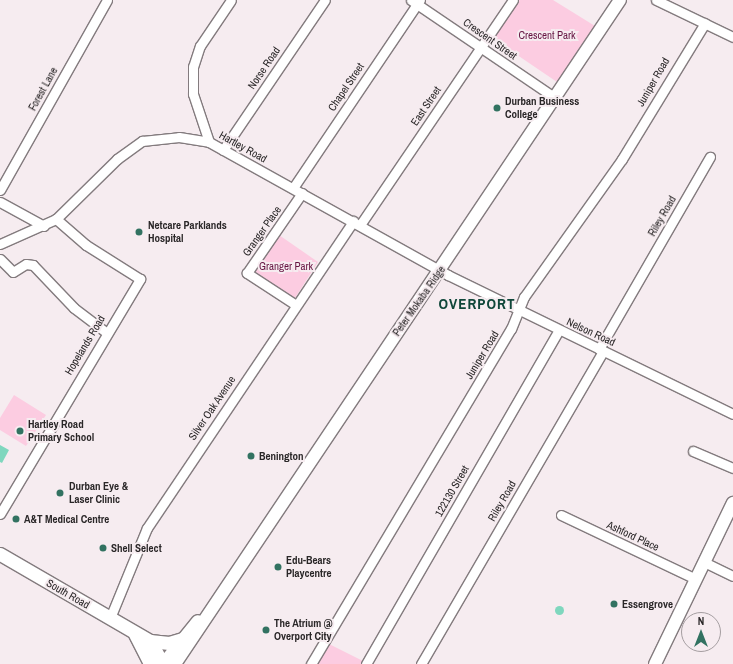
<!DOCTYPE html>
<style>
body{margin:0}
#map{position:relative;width:733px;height:664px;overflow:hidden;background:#f6ecf0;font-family:"Archivo Narrow",sans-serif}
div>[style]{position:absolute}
.green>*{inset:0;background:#fccce1}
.water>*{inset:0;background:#7fd7be}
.round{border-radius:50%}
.roads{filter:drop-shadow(1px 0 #837b7e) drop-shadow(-1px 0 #837b7e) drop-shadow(0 1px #837b7e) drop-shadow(0 -1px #837b7e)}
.minor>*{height:9px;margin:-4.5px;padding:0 4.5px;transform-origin:4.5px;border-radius:4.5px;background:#fff}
.tertiary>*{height:12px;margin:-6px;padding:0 6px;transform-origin:6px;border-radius:6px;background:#fff}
.secondary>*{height:13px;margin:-6.5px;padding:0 6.5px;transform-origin:6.5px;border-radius:6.5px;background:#fff}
.dots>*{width:11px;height:11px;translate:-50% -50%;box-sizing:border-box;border:2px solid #f6ecf0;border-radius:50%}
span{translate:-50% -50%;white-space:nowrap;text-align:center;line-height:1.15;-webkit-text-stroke:4px #f6ecf0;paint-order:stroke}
.park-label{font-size:11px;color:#661442}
.street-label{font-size:11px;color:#2a2728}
.poi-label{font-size:11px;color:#2a2728;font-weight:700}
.left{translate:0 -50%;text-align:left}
.district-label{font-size:15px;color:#10473a;font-weight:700;letter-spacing:1px}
.north{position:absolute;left:681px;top:612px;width:40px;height:40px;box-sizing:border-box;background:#f6ecf0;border:1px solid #a49da0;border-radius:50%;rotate:0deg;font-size:11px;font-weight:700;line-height:16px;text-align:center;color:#2a2728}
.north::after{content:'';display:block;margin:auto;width:14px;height:18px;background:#327261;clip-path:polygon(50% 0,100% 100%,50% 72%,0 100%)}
</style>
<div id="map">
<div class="green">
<i style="clip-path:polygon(518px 0,553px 0,595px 26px,557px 82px,492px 38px)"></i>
<i style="clip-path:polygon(279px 235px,318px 262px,295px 298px,255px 272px)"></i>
<i style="clip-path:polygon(14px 395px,46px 415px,26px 446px,0 430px,0 418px)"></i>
<i style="clip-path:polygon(329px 644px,369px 664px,318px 664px)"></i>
</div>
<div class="water">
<i style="clip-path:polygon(0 445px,9px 450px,2px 463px,0 462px)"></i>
<i class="round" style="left:554.5px;top:605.5px;width:9px;height:9px"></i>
</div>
<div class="roads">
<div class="minor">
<i style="left:411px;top:0;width:174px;rotate:34.2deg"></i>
<i style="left:656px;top:0;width:85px;rotate:25.7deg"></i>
<i style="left:209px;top:142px;width:51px;rotate:-108.4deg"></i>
<i style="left:193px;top:94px;width:27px;rotate:-90deg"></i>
<i style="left:193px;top:67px;width:22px;rotate:-72deg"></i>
<i style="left:200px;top:46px;width:55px;rotate:-56deg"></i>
<i style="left:223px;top:150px;width:181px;rotate:-55.8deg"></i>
<i style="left:293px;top:188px;width:227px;rotate:-56deg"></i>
<i style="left:0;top:190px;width:218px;rotate:-60.6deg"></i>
<i style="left:0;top:202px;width:50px;rotate:28.6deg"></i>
<i style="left:360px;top:225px;width:272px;rotate:-55.8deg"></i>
<i style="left:0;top:244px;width:61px;rotate:-24.1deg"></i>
<i style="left:56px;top:219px;width:86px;rotate:-44.5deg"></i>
<i style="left:117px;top:159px;width:31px;rotate:-36deg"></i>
<i style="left:142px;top:141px;width:37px;rotate:-6deg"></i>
<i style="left:179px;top:137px;width:30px;rotate:9deg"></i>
<i style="left:209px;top:142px;width:274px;rotate:29.1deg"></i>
<i style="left:448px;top:275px;width:317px;rotate:26deg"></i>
<i style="left:0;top:259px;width:18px;rotate:45deg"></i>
<i style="left:13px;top:272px;width:15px;rotate:-32deg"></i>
<i style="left:26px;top:264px;width:7px;rotate:8deg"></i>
<i style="left:33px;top:265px;width:59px;rotate:46.4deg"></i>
<i style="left:74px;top:308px;width:41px;rotate:37.1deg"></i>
<i style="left:296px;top:305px;width:59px;rotate:-146.9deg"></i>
<i style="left:247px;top:273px;width:97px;rotate:-55.5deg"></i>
<i style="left:599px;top:349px;width:222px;rotate:-60deg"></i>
<i style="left:693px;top:451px;width:43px;rotate:23deg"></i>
<i style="left:0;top:514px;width:274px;rotate:-59.2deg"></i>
<i style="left:140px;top:279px;width:64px;rotate:-147.8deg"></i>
<i style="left:86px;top:245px;width:40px;rotate:-139deg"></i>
<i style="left:561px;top:515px;width:149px;rotate:25.4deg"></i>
<i style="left:704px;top:562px;width:32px;rotate:26deg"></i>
<i style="left:110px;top:618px;width:97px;rotate:-67.7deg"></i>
<i style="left:147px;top:528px;width:370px;rotate:-56.1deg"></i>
<i style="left:311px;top:664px;width:390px;rotate:-59.2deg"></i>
<i style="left:511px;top:329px;width:35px;rotate:-68deg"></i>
<i style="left:524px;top:297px;width:169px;rotate:-54.6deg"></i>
<i style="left:622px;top:159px;width:159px;rotate:-58.6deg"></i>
<i style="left:366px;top:664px;width:386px;rotate:-60deg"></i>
<i style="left:421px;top:664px;width:362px;rotate:-59.8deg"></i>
</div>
<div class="tertiary">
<i style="left:163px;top:664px;width:55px;rotate:-50.9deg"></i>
<i style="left:175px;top:664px;width:799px;rotate:-56.17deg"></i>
<i style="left:655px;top:664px;width:179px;rotate:-64.2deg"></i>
</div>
<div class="secondary">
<i style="left:0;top:554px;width:173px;rotate:30.1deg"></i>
<i style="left:150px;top:641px;width:26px;rotate:61deg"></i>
<i style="left:135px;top:634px;width:34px;rotate:63deg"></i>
<i style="left:150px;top:641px;width:19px;rotate:6deg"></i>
<i style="left:169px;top:643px;width:14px;rotate:-17deg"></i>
</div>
</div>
<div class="dots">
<i style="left:497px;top:108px;background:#327261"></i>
<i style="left:139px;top:232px;background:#327261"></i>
<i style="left:20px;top:431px;background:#327261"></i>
<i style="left:251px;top:456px;background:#327261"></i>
<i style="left:60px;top:493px;background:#327261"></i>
<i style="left:16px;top:519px;background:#327261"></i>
<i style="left:103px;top:548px;background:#327261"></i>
<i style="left:278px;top:567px;background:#327261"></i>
<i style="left:614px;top:604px;background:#327261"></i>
<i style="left:266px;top:630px;background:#327261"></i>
</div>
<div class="park-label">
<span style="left:547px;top:35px">Crescent Park</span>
<span style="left:286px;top:266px">Granger Park</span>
</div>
<div class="street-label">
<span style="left:490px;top:39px;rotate:35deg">Crescent Street</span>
<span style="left:264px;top:68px;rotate:-56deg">Norse Road</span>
<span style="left:653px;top:82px;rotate:-60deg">Juniper Road</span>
<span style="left:346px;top:87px;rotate:-56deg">Chapel Street</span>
<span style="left:43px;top:89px;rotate:-61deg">Forest Lane</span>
<span style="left:426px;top:106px;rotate:-56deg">East Street</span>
<span style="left:243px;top:147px;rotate:29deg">Hartley Road</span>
<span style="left:662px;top:216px;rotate:-60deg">Riley Road</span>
<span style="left:262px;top:231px;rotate:-55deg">Granger Place</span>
<span style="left:419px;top:301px;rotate:-55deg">Peter Mokaba Ridge</span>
<span style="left:591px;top:332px;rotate:25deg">Nelson Road</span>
<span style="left:85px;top:345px;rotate:-59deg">Hopelands Road</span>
<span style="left:482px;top:355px;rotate:-59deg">Juniper Road</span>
<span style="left:212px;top:408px;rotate:-56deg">Silver Oak Avenue</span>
<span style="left:452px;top:491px;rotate:-60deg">122130 Street</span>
<span style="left:502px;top:501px;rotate:-60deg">Riley Road</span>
<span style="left:633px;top:536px;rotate:25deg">Ashford Place</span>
<span style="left:68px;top:594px;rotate:30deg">South Road</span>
</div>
<div class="poi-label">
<span class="left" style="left:505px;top:108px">Durban Business<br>College</span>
<span class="left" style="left:148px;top:232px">Netcare Parklands<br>Hospital</span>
<span class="left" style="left:28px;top:431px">Hartley Road<br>Primary School</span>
<span class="left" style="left:259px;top:456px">Benington</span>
<span class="left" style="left:69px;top:493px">Durban Eye &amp;<br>Laser Clinic</span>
<span class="left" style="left:24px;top:519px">A&amp;T Medical Centre</span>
<span class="left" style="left:111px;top:548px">Shell Select</span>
<span class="left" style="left:286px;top:567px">Edu-Bears<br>Playcentre</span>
<span class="left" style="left:622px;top:604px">Essengrove</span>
<span class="left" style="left:274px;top:630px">The Atrium @<br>Overport City</span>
</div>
<div class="district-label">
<span style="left:477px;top:304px">OVERPORT</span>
</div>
<div class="north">N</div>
</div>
